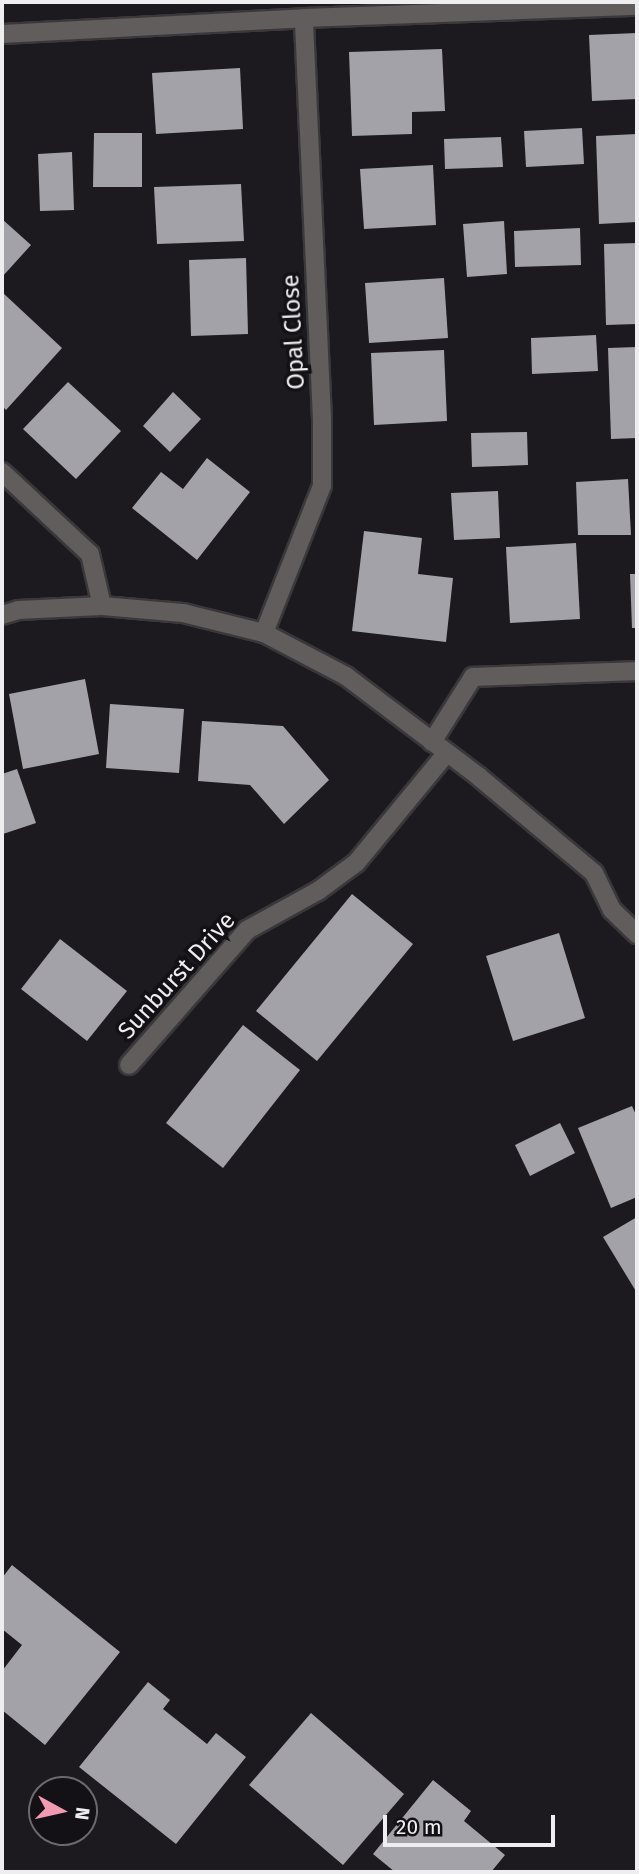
<!DOCTYPE html>
<style>
body{margin:0}
#map{position:relative;width:639px;height:1874px;overflow:hidden;background:#1c1a1e;font-family:"Fira Sans",sans-serif}
div>[style]{position:absolute}
.building>*{inset:0;background:#a3a2a8}
.roads{filter:drop-shadow(2px 0 #39383b) drop-shadow(-2px 0 #39383b) drop-shadow(0 2px #39383b) drop-shadow(0 -2px #39383b)}
.lane>*{height:18px;margin:-9px;padding:0 9px;transform-origin:9px;border-radius:9px;background:#605d5c}
.street>*{height:18px;margin:-9px;padding:0 9px;transform-origin:9px;border-radius:9px;background:#605d5c}
span{translate:-50% -50%;white-space:nowrap;text-align:center;line-height:1.15;-webkit-text-stroke:7px #131115;paint-order:stroke}
.street-label{font-size:24px;color:#eeedef}
.frame{position:absolute;inset:0;border:4px solid #eeedef;pointer-events:none}
.north{position:absolute;left:28px;top:1776px;width:70px;height:70px;box-sizing:border-box;background:#131115;border:2px solid #6b696c;border-radius:50%;rotate:98deg;font-size:19px;font-weight:700;line-height:28px;text-align:center;color:#eeedef}
.north::after{content:'';display:block;margin:auto;width:24px;height:32px;background:#f19ab1;clip-path:polygon(50% 0,100% 100%,50% 72%,0 100%)}
.scale{position:absolute;left:383px;top:1815px;width:172px;height:32px;box-sizing:border-box;border:4px solid #eeedef;border-top:0;padding-left:9px;font-size:21px;line-height:24px;white-space:nowrap;color:#eeedef;-webkit-text-stroke:5px #131115;paint-order:stroke}
</style>
<div id="map">
<div class="building">
<i style="clip-path:polygon(637px 33px,637px 99px,592px 101px,589px 35px)"></i>
<i style="clip-path:polygon(442px 49px,445px 111px,412px 112px,412px 134px,352px 136px,349px 52px)"></i>
<i style="clip-path:polygon(240px 68px,243px 129px,156px 134px,152px 73px)"></i>
<i style="clip-path:polygon(582px 128px,584px 164px,526px 167px,524px 131px)"></i>
<i style="clip-path:polygon(94px 133px,142px 133px,142px 187px,93px 187px)"></i>
<i style="clip-path:polygon(637px 134px,637px 222px,599px 224px,596px 136px)"></i>
<i style="clip-path:polygon(501px 137px,503px 167px,445px 169px,444px 139px)"></i>
<i style="clip-path:polygon(72px 152px,74px 210px,40px 211px,38px 154px)"></i>
<i style="clip-path:polygon(433px 165px,436px 225px,364px 229px,360px 169px)"></i>
<i style="clip-path:polygon(241px 184px,244px 241px,157px 244px,154px 187px)"></i>
<i style="clip-path:polygon(2px 219px,31px 245px,2px 277px)"></i>
<i style="clip-path:polygon(504px 221px,507px 274px,467px 277px,463px 224px)"></i>
<i style="clip-path:polygon(580px 228px,581px 265px,515px 267px,514px 231px)"></i>
<i style="clip-path:polygon(637px 243px,637px 324px,606px 325px,604px 244px)"></i>
<i style="clip-path:polygon(246px 258px,248px 334px,191px 336px,189px 260px)"></i>
<i style="clip-path:polygon(444px 278px,448px 338px,369px 343px,365px 283px)"></i>
<i style="clip-path:polygon(2px 292px,62px 348px,6px 410px,2px 406px)"></i>
<i style="clip-path:polygon(596px 335px,598px 371px,532px 374px,531px 338px)"></i>
<i style="clip-path:polygon(637px 347px,637px 438px,611px 439px,608px 348px)"></i>
<i style="clip-path:polygon(444px 350px,447px 421px,374px 425px,371px 353px)"></i>
<i style="clip-path:polygon(68px 382px,121px 431px,76px 479px,23px 429px)"></i>
<i style="clip-path:polygon(173px 392px,201px 419px,170px 452px,143px 426px)"></i>
<i style="clip-path:polygon(527px 432px,528px 465px,472px 467px,471px 433px)"></i>
<i style="clip-path:polygon(207px 458px,250px 492px,197px 560px,132px 508px,161px 472px,183px 489px)"></i>
<i style="clip-path:polygon(628px 479px,631px 535px,578px 535px,576px 482px)"></i>
<i style="clip-path:polygon(498px 491px,500px 538px,454px 540px,451px 493px)"></i>
<i style="clip-path:polygon(364px 531px,422px 538px,418px 574px,453px 578px,446px 642px,352px 631px)"></i>
<i style="clip-path:polygon(576px 543px,580px 619px,510px 623px,506px 547px)"></i>
<i style="clip-path:polygon(630px 574px,637px 574px,637px 628px,632px 628px)"></i>
<i style="clip-path:polygon(85px 679px,99px 754px,23px 769px,9px 694px)"></i>
<i style="clip-path:polygon(110px 704px,184px 709px,179px 773px,106px 768px)"></i>
<i style="clip-path:polygon(202px 721px,283px 726px,329px 780px,284px 824px,250px 785px,198px 781px)"></i>
<i style="clip-path:polygon(17px 769px,36px 823px,3px 834px,2px 774px)"></i>
<i style="clip-path:polygon(352px 894px,413px 944px,317px 1061px,256px 1011px)"></i>
<i style="clip-path:polygon(559px 933px,585px 1018px,513px 1041px,486px 956px)"></i>
<i style="clip-path:polygon(60px 939px,127px 991px,87px 1041px,21px 989px)"></i>
<i style="clip-path:polygon(243px 1025px,300px 1070px,223px 1168px,166px 1123px)"></i>
<i style="clip-path:polygon(632px 1106px,637px 1117px,637px 1197px,611px 1208px,578px 1128px)"></i>
<i style="clip-path:polygon(560px 1123px,575px 1153px,530px 1176px,515px 1145px)"></i>
<i style="clip-path:polygon(637px 1217px,637px 1293px,603px 1237px)"></i>
<i style="clip-path:polygon(12px 1565px,120px 1652px,45px 1745px,2px 1710px,2px 1671px,22px 1645px,2px 1629px,2px 1578px)"></i>
<i style="clip-path:polygon(148px 1682px,170px 1700px,163px 1709px,207px 1744px,216px 1733px,246px 1757px,176px 1844px,79px 1767px)"></i>
<i style="clip-path:polygon(311px 1713px,404px 1794px,343px 1865px,249px 1785px)"></i>
<i style="clip-path:polygon(433px 1780px,471px 1811px,464px 1821px,505px 1855px,491px 1872px,395px 1872px,373px 1854px)"></i>
</div>
<div class="roads">
<div class="lane">
<i style="left:2px;top:472px;width:120px;rotate:43deg"></i>
<i style="left:90px;top:554px;width:53px;rotate:77deg"></i>
<i style="left:264px;top:633px;width:158px;rotate:-68.5deg"></i>
<i style="left:322px;top:486px;width:67px;rotate:-90deg"></i>
<i style="left:322px;top:419px;width:401px;rotate:-92.6deg"></i>
<i style="left:432px;top:742px;width:77px;rotate:-57.8deg"></i>
<i style="left:473px;top:677px;width:164px;rotate:-2.1deg"></i>
<i style="left:129px;top:1065px;width:179px;rotate:-48.8deg"></i>
<i style="left:247px;top:930px;width:81px;rotate:-28.8deg"></i>
<i style="left:318px;top:891px;width:47px;rotate:-36.4deg"></i>
<i style="left:356px;top:863px;width:141px;rotate:-50.5deg"></i>
</div>
<div class="street">
<i style="left:2px;top:34px;width:302px;rotate:-3deg"></i>
<i style="left:304px;top:18px;width:333px;rotate:-2.1deg"></i>
<i style="left:2px;top:615px;width:17px;rotate:-17deg"></i>
<i style="left:18px;top:610px;width:84px;rotate:-2.7deg"></i>
<i style="left:102px;top:606px;width:81px;rotate:4.9deg"></i>
<i style="left:183px;top:613px;width:83px;rotate:13.9deg"></i>
<i style="left:264px;top:633px;width:93px;rotate:27.7deg"></i>
<i style="left:346px;top:676px;width:166px;rotate:37.1deg"></i>
<i style="left:478px;top:776px;width:151px;rotate:39.9deg"></i>
<i style="left:594px;top:873px;width:41px;rotate:64.1deg"></i>
<i style="left:612px;top:910px;width:35px;rotate:44deg"></i>
</div>
</div>
<div class="street-label">
<span style="left:294px;top:332px;rotate:-93deg">Opal Close</span>
<span style="left:177px;top:976px;rotate:-48deg">Sunburst Drive</span>
</div>
<div class="frame"></div>
<div class="north">N</div>
<div class="scale">20 m</div>
</div>
